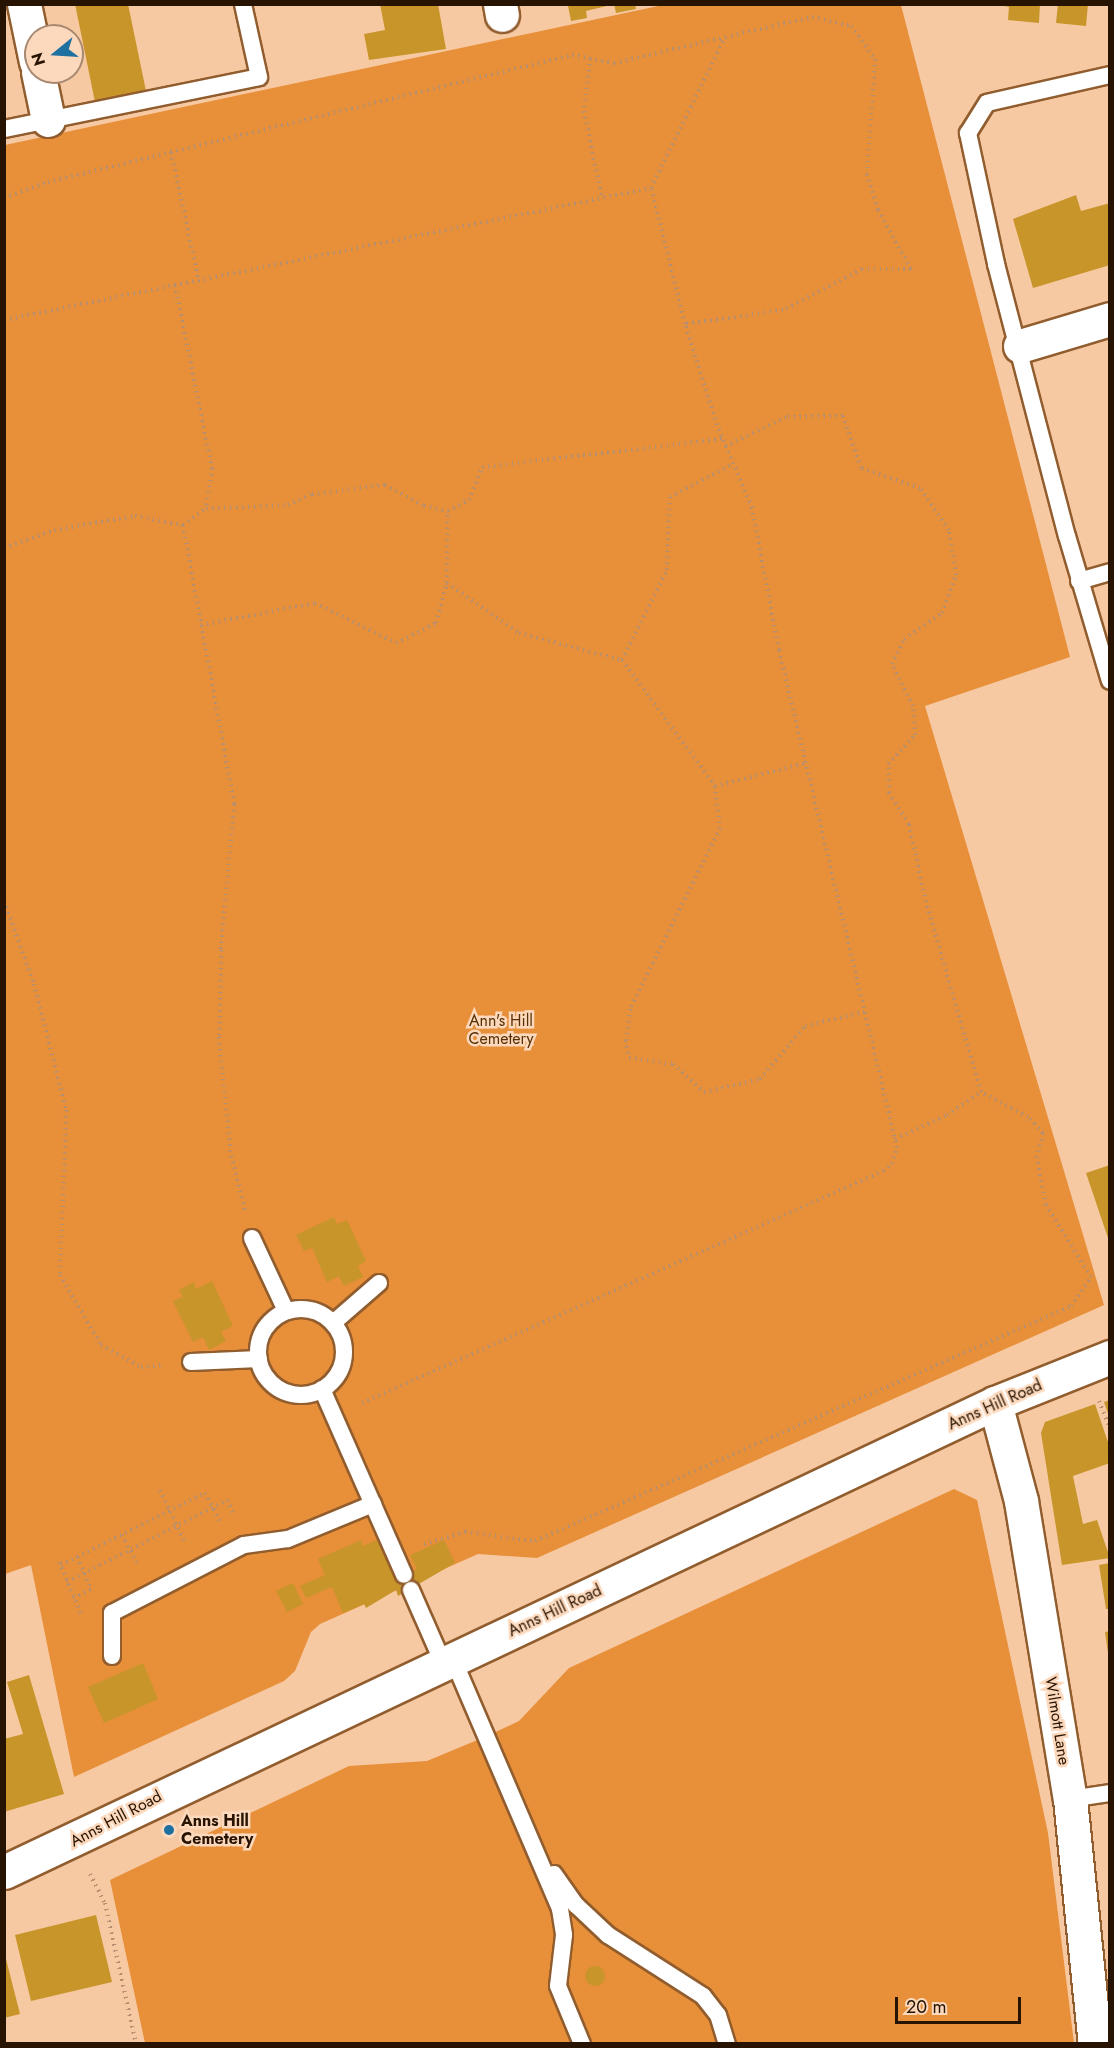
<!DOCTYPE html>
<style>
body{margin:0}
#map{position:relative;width:1114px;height:2048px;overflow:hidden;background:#f7c9a2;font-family:Jost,sans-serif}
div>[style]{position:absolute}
.green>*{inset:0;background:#e78f39}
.building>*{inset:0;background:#c8952a}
.round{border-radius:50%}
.path>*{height:4px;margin-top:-2px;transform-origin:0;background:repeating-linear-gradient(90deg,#b58f6f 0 1.5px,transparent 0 6px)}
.roads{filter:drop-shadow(2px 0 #915d2e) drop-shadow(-2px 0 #915d2e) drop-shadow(0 2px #915d2e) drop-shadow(0 -2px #915d2e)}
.service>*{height:16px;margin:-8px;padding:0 8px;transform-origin:8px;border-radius:8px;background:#fff}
.service>.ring{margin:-8px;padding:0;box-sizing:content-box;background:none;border:16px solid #fff;border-radius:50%}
.minor>*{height:33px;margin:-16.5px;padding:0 16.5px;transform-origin:16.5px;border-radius:16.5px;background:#fff}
.tertiary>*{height:33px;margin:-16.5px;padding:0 16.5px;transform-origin:16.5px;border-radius:16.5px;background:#fff}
.dots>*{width:16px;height:16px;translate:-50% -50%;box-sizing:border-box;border:3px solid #fcd8bc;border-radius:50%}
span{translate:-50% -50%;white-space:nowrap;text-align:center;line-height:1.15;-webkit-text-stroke:5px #fcd8bc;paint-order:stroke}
.park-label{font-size:16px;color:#583005}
.street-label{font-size:16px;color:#271301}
.poi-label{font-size:16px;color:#271301;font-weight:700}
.left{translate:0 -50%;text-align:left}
.frame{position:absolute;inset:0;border:6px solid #271301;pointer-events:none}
.north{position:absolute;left:24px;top:24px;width:60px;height:60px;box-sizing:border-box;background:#fcd8bc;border:2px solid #a78971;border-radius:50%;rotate:252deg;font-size:16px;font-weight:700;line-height:24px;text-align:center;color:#271301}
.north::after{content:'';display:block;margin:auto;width:21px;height:27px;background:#1e70a1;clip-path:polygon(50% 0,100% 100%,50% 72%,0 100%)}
.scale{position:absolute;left:895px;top:1997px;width:126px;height:27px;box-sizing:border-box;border:3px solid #271301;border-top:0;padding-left:8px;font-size:18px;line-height:21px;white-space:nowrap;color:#271301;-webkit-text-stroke:4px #fcd8bc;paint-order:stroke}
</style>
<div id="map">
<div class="green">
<i style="clip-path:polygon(663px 5px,901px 5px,1070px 657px,925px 706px,1104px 1305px,537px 1558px,478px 1554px,320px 1624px,311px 1632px,295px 1671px,284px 1681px,74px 1777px,31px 1565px,5px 1574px,5px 145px)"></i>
<i style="clip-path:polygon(954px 1489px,977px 1500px,1048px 1833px,1074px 2043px,145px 2043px,110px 1880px,349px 1766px,427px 1761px,487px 1736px,519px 1721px,569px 1668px)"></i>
</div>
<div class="building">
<i style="clip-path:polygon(75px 4px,128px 4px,146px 91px,95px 102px)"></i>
<i style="clip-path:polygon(380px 4px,438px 4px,446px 49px,369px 60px,364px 34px,385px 30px)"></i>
<i style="clip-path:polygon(573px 4px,611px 4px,611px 5px,586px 11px,587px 18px,571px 21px,568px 6px)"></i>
<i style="clip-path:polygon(614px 4px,635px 4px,636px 9px,616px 13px)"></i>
<i style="clip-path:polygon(995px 4px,1040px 4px,1039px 23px,1008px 20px,1009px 7px)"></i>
<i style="clip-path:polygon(1058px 4px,1088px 4px,1086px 26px,1056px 23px)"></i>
<i style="clip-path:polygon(1076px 195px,1081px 211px,1110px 203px,1110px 265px,1033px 288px,1013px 219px)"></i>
<i style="clip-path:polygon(1110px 1165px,1110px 1241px,1109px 1241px,1086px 1173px)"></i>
<i style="clip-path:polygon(334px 1217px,337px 1224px,347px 1220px,366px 1261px,358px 1266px,363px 1277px,344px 1286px,339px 1276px,327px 1282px,312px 1248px,304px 1251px,296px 1235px)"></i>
<i style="clip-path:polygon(212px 1281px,233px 1326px,221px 1332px,226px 1341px,209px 1350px,203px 1337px,193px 1342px,173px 1301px,183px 1297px,179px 1290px,194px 1282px,196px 1289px)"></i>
<i style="clip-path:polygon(1110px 1400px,1110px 1416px,1109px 1416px,1104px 1402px)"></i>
<i style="clip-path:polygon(1095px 1404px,1110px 1448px,1110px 1463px,1073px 1476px,1083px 1524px,1097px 1520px,1110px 1558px,1062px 1565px,1041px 1433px,1045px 1422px)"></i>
<i style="clip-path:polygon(361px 1540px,363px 1546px,377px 1540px,395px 1579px,417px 1569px,410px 1555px,444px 1540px,455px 1563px,398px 1596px,396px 1590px,366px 1608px,364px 1604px,343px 1613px,332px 1587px,306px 1598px,300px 1586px,325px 1575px,318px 1559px)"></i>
<i style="clip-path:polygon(1110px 1563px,1110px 1609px,1106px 1609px,1099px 1565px)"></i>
<i style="clip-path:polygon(293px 1583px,303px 1604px,287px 1612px,276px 1591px)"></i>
<i style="clip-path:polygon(1110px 1631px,1110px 1653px,1108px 1653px,1105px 1632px)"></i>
<i style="clip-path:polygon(143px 1663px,158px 1699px,104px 1723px,88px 1687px)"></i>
<i style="clip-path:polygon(29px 1675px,64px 1794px,4px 1812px,4px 1739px,23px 1734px,7px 1682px)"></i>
<i style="clip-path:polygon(96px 1915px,112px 1982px,31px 2001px,15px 1935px)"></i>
<i style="clip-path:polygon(4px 1951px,20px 2014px,4px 2018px)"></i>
<i class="round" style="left:585px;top:1966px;width:20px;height:20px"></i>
</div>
<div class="path">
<i style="left:590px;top:58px;width:53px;rotate:96.5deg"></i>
<i style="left:584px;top:111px;width:89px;rotate:78.3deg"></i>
<i style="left:171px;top:152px;width:132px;rotate:77.8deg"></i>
<i style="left:4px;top:198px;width:47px;rotate:-20deg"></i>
<i style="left:48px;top:182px;width:539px;rotate:-13.62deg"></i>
<i style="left:572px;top:55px;width:43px;rotate:10.8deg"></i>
<i style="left:614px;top:63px;width:203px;rotate:-13.1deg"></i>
<i style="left:812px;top:17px;width:40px;rotate:13deg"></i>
<i style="left:851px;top:26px;width:41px;rotate:54deg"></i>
<i style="left:875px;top:59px;width:115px;rotate:94deg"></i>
<i style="left:867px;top:174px;width:38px;rotate:73deg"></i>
<i style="left:878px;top:210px;width:68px;rotate:60.8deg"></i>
<i style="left:911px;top:269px;width:49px;rotate:180deg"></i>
<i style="left:862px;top:269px;width:89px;rotate:152.6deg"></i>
<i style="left:783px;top:310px;width:99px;rotate:171.9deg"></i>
<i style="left:175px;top:285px;width:187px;rotate:78.6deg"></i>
<i style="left:212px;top:468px;width:40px;rotate:98.5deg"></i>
<i style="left:4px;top:320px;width:660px;rotate:-11.53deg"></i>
<i style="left:183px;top:525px;width:284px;rotate:79.6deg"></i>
<i style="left:234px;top:804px;width:147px;rotate:95.1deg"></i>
<i style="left:221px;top:950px;width:87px;rotate:91.3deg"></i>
<i style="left:219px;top:1037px;width:114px;rotate:84.4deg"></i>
<i style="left:230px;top:1150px;width:63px;rotate:76.2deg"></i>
<i style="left:4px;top:548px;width:53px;rotate:-19.8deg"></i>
<i style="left:54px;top:530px;width:82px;rotate:-9.8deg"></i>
<i style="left:135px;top:516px;width:49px;rotate:10.6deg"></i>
<i style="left:183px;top:525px;width:29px;rotate:-36deg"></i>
<i style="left:206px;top:508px;width:82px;rotate:-2.1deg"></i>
<i style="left:288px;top:505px;width:26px;rotate:-25deg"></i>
<i style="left:312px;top:494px;width:74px;rotate:-7deg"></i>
<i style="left:385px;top:485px;width:44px;rotate:28.3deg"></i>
<i style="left:424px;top:506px;width:25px;rotate:12deg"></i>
<i style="left:448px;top:511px;width:24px;rotate:-28deg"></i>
<i style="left:469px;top:500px;width:35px;rotate:-68deg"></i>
<i style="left:482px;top:467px;width:243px;rotate:-6.6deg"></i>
<i style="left:447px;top:583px;width:88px;rotate:34.8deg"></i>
<i style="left:519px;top:633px;width:106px;rotate:14.7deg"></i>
<i style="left:622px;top:660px;width:157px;rotate:53.6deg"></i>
<i style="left:715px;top:786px;width:42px;rotate:83.2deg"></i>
<i style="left:720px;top:828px;width:202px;rotate:116.4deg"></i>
<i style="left:630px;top:1009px;width:31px;rotate:97deg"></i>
<i style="left:626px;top:1040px;width:18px;rotate:81deg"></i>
<i style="left:629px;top:1058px;width:44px;rotate:7.8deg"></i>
<i style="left:673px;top:1064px;width:42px;rotate:42.1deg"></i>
<i style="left:704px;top:1092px;width:57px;rotate:-13.1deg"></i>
<i style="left:760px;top:1079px;width:70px;rotate:-49.7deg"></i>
<i style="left:805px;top:1026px;width:61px;rotate:-13.3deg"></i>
<i style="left:201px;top:625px;width:116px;rotate:-10.9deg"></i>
<i style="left:315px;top:603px;width:90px;rotate:26.3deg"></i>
<i style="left:396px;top:643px;width:45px;rotate:-26.6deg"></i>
<i style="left:436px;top:623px;width:41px;rotate:-74.6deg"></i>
<i style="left:447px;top:583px;width:72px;rotate:-89.2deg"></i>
<i style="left:622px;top:660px;width:101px;rotate:-63.4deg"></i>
<i style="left:667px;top:570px;width:73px;rotate:-87.6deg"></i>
<i style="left:670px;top:497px;width:71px;rotate:-27.6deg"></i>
<i style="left:715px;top:786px;width:94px;rotate:-14.2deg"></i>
<i style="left:4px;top:901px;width:88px;rotate:70.1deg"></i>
<i style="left:34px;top:984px;width:130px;rotate:75.7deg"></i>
<i style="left:66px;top:1110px;width:165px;rotate:92.1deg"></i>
<i style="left:60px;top:1275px;width:81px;rotate:59.6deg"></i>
<i style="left:101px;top:1345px;width:46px;rotate:28.8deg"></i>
<i style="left:141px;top:1367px;width:20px;rotate:-6deg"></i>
<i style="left:895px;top:1139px;width:57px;rotate:-24.8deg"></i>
<i style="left:947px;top:1115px;width:41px;rotate:-34.1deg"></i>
<i style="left:1099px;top:1401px;width:29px;rotate:68deg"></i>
<i style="left:362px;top:1403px;width:570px;rotate:-24deg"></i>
<i style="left:883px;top:1171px;width:11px;rotate:-38deg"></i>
<i style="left:892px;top:1164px;width:17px;rotate:-73deg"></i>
<i style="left:897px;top:1148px;width:512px;rotate:-103.33deg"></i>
<i style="left:779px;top:650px;width:145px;rotate:-100.8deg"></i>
<i style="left:752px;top:508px;width:90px;rotate:-112.9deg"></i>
<i style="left:717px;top:425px;width:106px;rotate:-107.6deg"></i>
<i style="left:685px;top:324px;width:140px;rotate:-104deg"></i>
<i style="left:651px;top:188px;width:168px;rotate:-63.9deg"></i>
<i style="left:160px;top:1490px;width:56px;rotate:64.8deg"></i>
<i style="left:122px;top:1535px;width:34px;rotate:62deg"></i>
<i style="left:424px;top:1544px;width:43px;rotate:-16.3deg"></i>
<i style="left:465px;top:1532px;width:71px;rotate:7.3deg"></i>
<i style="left:535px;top:1541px;width:585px;rotate:-23.67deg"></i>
<i style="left:1071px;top:1306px;width:35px;rotate:-55deg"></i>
<i style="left:1091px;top:1277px;width:85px;rotate:-122deg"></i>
<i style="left:1046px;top:1205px;width:48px;rotate:-100.8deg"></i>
<i style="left:1037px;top:1158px;width:26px;rotate:-77deg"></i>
<i style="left:1043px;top:1133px;width:22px;rotate:-133deg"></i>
<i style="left:1028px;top:1117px;width:53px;rotate:-152deg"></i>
<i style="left:981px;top:1092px;width:198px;rotate:-106.1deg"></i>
<i style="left:926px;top:902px;width:80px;rotate:-102.3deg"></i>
<i style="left:909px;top:824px;width:37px;rotate:-123deg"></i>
<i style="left:889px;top:793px;width:29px;rotate:-92deg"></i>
<i style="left:888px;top:764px;width:40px;rotate:-47deg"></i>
<i style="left:915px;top:735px;width:29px;rotate:-94deg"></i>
<i style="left:913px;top:706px;width:47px;rotate:-116.6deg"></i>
<i style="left:892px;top:664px;width:28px;rotate:-64deg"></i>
<i style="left:904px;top:639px;width:46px;rotate:-34.4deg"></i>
<i style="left:942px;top:613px;width:40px;rotate:-69.8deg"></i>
<i style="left:956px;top:575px;width:46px;rotate:-98.8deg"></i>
<i style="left:949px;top:530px;width:51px;rotate:-124.6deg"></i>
<i style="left:920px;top:488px;width:62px;rotate:-161.3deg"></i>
<i style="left:861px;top:468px;width:55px;rotate:-109.1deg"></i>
<i style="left:843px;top:416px;width:57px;rotate:179deg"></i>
<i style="left:786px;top:417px;width:67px;rotate:154.2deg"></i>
<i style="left:77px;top:1557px;width:35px;rotate:66deg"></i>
<i style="left:59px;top:1562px;width:56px;rotate:66.7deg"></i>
<i style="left:61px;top:1565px;width:161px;rotate:-26.6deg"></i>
<i style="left:205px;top:1493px;width:34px;rotate:62deg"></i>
<i style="left:67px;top:1582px;width:180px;rotate:-27.1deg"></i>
<i style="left:227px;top:1500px;width:18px;rotate:63deg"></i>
<i style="left:73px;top:1598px;width:21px;rotate:-25deg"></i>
<i style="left:90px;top:1874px;width:33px;rotate:63deg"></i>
<i style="left:105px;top:1903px;width:144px;rotate:77.6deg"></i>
</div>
<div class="roads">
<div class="service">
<i style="left:1110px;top:75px;width:126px;rotate:167.2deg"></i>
<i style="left:987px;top:103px;width:36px;rotate:122deg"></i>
<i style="left:968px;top:133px;width:134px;rotate:77.9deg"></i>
<i style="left:996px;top:264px;width:281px;rotate:75.4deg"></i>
<i style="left:1067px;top:536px;width:151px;rotate:73.5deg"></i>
<i style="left:4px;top:129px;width:260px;rotate:-11.5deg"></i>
<i style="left:259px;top:77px;width:75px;rotate:-102.4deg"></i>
<i style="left:1079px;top:581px;width:32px;rotate:-16deg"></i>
<i style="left:252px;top:1238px;width:81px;rotate:65deg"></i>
<i class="ring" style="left:258px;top:1309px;width:70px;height:70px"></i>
<i style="left:333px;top:1323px;width:61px;rotate:-41deg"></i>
<i style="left:191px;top:1362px;width:68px;rotate:-2.5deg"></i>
<i style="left:322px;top:1389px;width:203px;rotate:66.2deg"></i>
<i style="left:411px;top:1590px;width:80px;rotate:66.3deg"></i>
<i style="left:112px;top:1656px;width:43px;rotate:-90deg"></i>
<i style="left:112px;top:1613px;width:148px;rotate:-27.3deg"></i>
<i style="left:244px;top:1545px;width:44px;rotate:-7.8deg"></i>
<i style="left:288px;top:1539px;width:92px;rotate:-22.4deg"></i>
<i style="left:453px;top:1659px;width:272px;rotate:66.8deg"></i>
<i style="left:560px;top:1909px;width:26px;rotate:81deg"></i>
<i style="left:564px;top:1935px;width:51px;rotate:96.7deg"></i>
<i style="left:558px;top:1986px;width:63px;rotate:67.5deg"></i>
<i style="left:1070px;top:1799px;width:40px;rotate:-8.5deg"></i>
<i style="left:554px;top:1874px;width:38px;rotate:55deg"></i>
<i style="left:576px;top:1905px;width:44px;rotate:43.2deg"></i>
<i style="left:608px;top:1935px;width:113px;rotate:32.7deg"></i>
<i style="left:703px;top:1996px;width:24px;rotate:52deg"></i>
<i style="left:718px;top:2015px;width:30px;rotate:73deg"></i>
</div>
<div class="minor">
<i style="left:24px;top:4px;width:59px;rotate:78.3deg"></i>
<i style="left:500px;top:4px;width:11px;rotate:80deg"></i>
<i style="left:38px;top:72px;width:49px;rotate:78.2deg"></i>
<i style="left:1020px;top:346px;width:94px;rotate:-16.7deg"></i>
<i style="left:995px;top:1403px;width:101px;rotate:75.1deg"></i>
<i style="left:1021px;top:1501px;width:302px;rotate:80.7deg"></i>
<i style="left:1070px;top:1799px;width:246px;rotate:84.2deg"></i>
</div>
<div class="tertiary">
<i style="left:4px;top:1872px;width:1096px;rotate:-25.33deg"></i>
<i style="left:995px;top:1403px;width:124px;rotate:-21.8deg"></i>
</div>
</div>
<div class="dots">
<i style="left:169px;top:1830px;background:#1e70a1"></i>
</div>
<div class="park-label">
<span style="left:501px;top:1030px">Ann's Hill<br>Cemetery</span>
</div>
<div class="street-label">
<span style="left:995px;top:1405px;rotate:-24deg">Anns Hill Road</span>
<span style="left:555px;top:1611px;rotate:-25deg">Anns Hill Road</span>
<span style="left:1057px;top:1721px;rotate:81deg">Wilmott Lane</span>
<span style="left:116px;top:1819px;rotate:-28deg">Anns Hill Road</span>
</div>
<div class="poi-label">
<span class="left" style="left:181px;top:1830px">Anns Hill<br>Cemetery</span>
</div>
<div class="frame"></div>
<div class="north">N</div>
<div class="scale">20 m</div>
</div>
